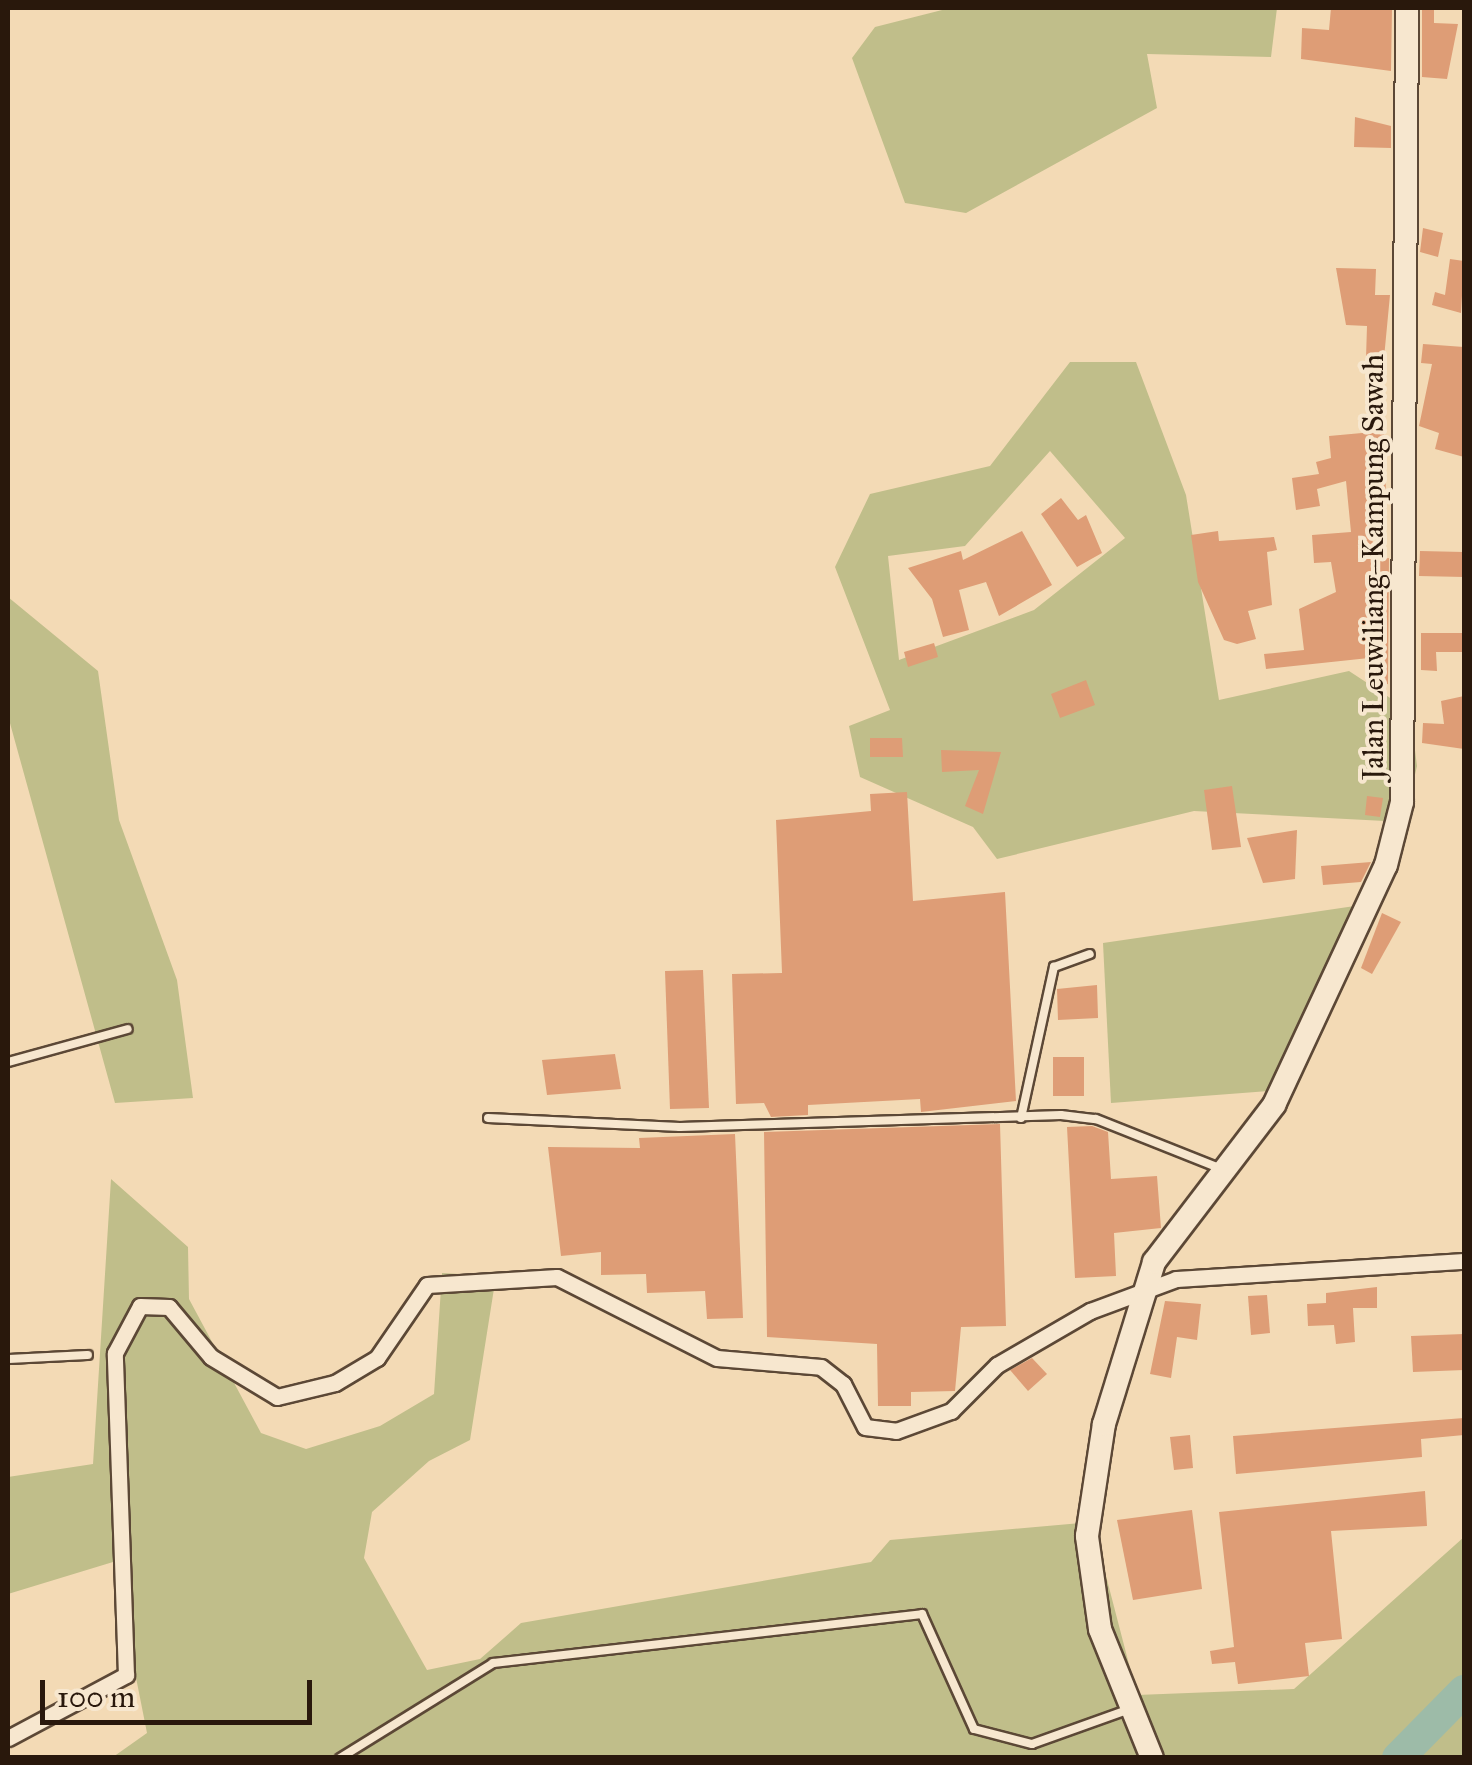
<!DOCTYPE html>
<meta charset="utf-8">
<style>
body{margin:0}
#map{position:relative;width:1472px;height:1765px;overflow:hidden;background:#f3dab5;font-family:"IM FELL Great Primer",serif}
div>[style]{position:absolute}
.green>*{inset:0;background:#c0be8a}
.river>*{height:32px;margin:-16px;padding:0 16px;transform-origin:16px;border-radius:16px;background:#9dbba8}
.building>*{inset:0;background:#de9d76}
.roads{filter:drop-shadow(2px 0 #5c4836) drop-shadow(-2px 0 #5c4836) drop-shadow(0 2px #5c4836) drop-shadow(0 -2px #5c4836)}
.service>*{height:8px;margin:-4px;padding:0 4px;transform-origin:4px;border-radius:4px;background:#f7e7cf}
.minor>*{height:15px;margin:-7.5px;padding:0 7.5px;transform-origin:7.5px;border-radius:7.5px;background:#f7e7cf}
.secondary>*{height:22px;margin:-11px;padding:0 11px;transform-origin:11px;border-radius:11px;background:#f7e7cf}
span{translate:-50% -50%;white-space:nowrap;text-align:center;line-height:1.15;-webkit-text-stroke:8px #f7e7cf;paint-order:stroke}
.street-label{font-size:30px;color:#29180c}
.frame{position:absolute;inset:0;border:10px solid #29180c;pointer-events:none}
.scale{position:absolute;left:40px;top:1680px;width:272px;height:45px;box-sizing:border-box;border:5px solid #29180c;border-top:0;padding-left:12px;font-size:30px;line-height:35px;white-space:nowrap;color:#29180c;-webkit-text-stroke:8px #f7e7cf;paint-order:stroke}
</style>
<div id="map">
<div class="green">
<i style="clip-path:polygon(950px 8px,1277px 8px,1271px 57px,1147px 54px,1157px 108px,966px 213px,905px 203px,852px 58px,875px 27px)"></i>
<i style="clip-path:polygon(evenodd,1070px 362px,1136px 362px,1186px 495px,1219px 700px,1349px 671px,1410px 711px,1417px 766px,1404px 822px,1194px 811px,997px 859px,973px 827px,860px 777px,849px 726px,890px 710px,835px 567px,870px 494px,990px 466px,1070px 362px,1050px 451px,1125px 538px,1034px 610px,899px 660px,888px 556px,965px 546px,1050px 451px)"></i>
<i style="clip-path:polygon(8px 597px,98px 671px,119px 820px,177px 980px,193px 1098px,115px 1103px,8px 716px)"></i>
<i style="clip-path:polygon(1375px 903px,1283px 1090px,1111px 1103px,1103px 943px)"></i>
<i style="clip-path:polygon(111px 1179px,188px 1247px,189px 1299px,261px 1433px,306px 1449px,380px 1426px,434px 1394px,442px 1273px,496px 1276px,470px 1440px,429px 1461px,372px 1512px,364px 1558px,427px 1670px,480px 1659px,521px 1623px,871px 1562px,890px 1540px,1092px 1522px,1137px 1695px,1294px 1689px,1464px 1537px,1464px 1757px,113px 1757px,147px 1733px,113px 1562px,8px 1594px,8px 1477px,93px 1464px)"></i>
</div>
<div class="river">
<i style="left:1398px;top:1758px;width:94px;rotate:-45.4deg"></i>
</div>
<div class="building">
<i style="clip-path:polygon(1331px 8px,1392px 8px,1391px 71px,1301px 59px,1302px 28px,1329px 30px)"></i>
<i style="clip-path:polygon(1422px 8px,1434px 8px,1434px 23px,1458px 24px,1447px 79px,1422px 77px)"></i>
<i style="clip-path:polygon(1355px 117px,1391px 126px,1391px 148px,1354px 147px)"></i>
<i style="clip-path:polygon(1423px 228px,1443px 233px,1438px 257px,1420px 252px)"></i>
<i style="clip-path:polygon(1450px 259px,1464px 261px,1461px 313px,1432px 305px,1435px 292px,1445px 295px)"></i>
<i style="clip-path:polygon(1336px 268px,1376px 269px,1375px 295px,1390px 295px,1384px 358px,1366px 358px,1367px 326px,1346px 325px)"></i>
<i style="clip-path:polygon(1423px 344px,1464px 347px,1464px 457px,1435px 449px,1439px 433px,1419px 426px,1432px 364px,1421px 363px)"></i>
<i style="clip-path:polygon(1384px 431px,1387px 525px,1370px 527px,1376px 560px,1389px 558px,1388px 684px,1375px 686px,1369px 658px,1266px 669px,1264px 654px,1304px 650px,1299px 609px,1336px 592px,1331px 562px,1314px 563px,1312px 535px,1351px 532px,1346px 481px,1317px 489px,1320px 506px,1296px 510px,1292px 478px,1319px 474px,1316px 462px,1331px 458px,1329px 436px)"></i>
<i style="clip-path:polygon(1061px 498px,1078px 520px,1086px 515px,1102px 553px,1077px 567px,1041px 514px)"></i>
<i style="clip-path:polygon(1022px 531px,1052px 585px,999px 616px,986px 582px,959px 590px,969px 630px,943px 637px,932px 599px,908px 568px,961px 551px,963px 560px)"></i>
<i style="clip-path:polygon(1218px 531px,1219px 541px,1274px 537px,1277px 550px,1267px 552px,1272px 605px,1248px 611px,1256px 639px,1237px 644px,1224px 640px,1198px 582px,1191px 535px)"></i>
<i style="clip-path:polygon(1420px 551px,1464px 552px,1464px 577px,1419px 576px)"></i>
<i style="clip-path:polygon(1421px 633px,1464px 633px,1464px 652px,1436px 652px,1437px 671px,1421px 670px)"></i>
<i style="clip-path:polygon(934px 643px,938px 657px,908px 667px,904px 652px)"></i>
<i style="clip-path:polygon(1086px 680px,1095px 705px,1060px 718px,1051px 694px)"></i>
<i style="clip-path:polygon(1464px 696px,1464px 749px,1422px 743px,1423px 723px,1444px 724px,1441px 701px)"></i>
<i style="clip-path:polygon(870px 738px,902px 738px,903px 757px,870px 757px)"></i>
<i style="clip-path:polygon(941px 750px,1001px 752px,983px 814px,965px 806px,979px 770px,942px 772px)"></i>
<i style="clip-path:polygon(1232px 786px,1241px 847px,1212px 850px,1204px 790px)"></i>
<i style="clip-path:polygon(907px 792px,913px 901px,1005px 892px,1016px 1101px,921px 1112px,920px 1099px,808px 1105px,808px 1115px,771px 1117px,764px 1103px,736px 1104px,732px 974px,782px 973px,776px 820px,871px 811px,870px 794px)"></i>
<i style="clip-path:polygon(1367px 796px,1383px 798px,1380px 817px,1365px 815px)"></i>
<i style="clip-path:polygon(1297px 830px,1295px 879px,1263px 883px,1247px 838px)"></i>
<i style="clip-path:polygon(1371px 862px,1361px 882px,1323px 885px,1321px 866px)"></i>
<i style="clip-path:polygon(1382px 913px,1401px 922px,1372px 974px,1361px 968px)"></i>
<i style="clip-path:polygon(703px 970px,709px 1108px,670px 1109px,665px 971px)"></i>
<i style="clip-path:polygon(1097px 985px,1098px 1018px,1058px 1020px,1057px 989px)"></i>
<i style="clip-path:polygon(615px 1054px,621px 1089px,547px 1095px,542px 1060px)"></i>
<i style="clip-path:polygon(1053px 1057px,1084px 1057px,1084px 1096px,1053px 1096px)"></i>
<i style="clip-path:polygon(1000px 1124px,1006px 1326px,961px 1327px,955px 1391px,911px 1392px,911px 1406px,878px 1406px,877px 1344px,767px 1337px,764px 1132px)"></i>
<i style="clip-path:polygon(1092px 1126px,1108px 1132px,1111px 1179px,1157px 1176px,1161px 1228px,1114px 1233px,1116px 1276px,1075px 1278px,1067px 1127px)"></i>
<i style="clip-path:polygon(735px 1134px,743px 1318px,707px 1319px,705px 1291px,647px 1293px,646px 1274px,601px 1275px,601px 1252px,561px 1256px,548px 1147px,640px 1148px,639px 1138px)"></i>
<i style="clip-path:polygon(1377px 1287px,1377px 1308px,1353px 1308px,1355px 1342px,1336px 1344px,1334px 1325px,1308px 1326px,1307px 1304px,1326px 1303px,1326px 1293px)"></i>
<i style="clip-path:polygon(1267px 1295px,1270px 1333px,1251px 1335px,1248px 1296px)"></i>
<i style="clip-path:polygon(1165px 1301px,1201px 1304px,1197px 1340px,1177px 1337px,1171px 1378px,1150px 1374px)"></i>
<i style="clip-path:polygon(1464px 1334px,1464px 1370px,1413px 1372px,1411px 1336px)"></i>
<i style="clip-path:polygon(1032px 1358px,1047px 1374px,1028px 1391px,1010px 1370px)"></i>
<i style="clip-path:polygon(1464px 1418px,1464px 1435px,1421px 1439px,1422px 1457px,1236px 1474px,1233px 1436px)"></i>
<i style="clip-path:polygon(1190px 1435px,1193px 1468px,1174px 1470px,1170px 1437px)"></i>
<i style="clip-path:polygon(1425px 1491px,1427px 1526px,1331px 1531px,1342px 1639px,1305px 1643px,1309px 1676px,1238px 1684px,1235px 1662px,1212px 1664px,1210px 1651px,1234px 1647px,1219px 1512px)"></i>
<i style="clip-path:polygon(1192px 1510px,1202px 1589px,1133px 1600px,1117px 1520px)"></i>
</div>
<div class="roads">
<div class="service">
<i style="left:8px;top:1062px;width:124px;rotate:-15.4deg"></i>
<i style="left:488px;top:1118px;width:192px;rotate:2.7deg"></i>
<i style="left:680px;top:1127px;width:381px;rotate:-1.8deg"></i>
<i style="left:1061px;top:1115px;width:35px;rotate:7deg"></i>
<i style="left:1096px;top:1119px;width:132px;rotate:21.7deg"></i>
<i style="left:1021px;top:1118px;width:155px;rotate:-77.7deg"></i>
<i style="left:1054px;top:967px;width:38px;rotate:-20deg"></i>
<i style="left:8px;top:1359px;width:80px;rotate:-2.9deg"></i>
<i style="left:340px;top:1758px;width:180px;rotate:-31.8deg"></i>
<i style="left:493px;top:1663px;width:432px;rotate:-6.5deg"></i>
<i style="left:922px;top:1614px;width:126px;rotate:65.7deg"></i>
<i style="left:974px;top:1729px;width:60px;rotate:14.5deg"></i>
<i style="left:1032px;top:1744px;width:104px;rotate:-19.7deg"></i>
</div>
<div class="minor">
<i style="left:8px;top:1738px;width:134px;rotate:-28.1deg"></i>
<i style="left:126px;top:1675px;width:322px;rotate:-92deg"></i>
<i style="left:115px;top:1353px;width:53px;rotate:-62deg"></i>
<i style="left:140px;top:1306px;width:29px;rotate:2deg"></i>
<i style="left:169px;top:1307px;width:65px;rotate:50deg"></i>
<i style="left:211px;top:1357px;width:77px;rotate:31.2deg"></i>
<i style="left:277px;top:1397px;width:60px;rotate:-13.6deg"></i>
<i style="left:335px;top:1383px;width:49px;rotate:-30.8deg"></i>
<i style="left:377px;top:1358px;width:88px;rotate:-55.6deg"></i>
<i style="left:427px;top:1285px;width:130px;rotate:-3.5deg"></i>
<i style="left:557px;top:1277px;width:179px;rotate:26.9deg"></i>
<i style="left:717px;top:1358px;width:104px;rotate:4.9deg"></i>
<i style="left:821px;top:1367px;width:28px;rotate:38deg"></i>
<i style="left:843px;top:1384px;width:48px;rotate:62.9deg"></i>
<i style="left:865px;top:1427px;width:31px;rotate:7deg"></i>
<i style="left:896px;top:1431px;width:59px;rotate:-20deg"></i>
<i style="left:951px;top:1411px;width:65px;rotate:-45deg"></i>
<i style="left:997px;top:1365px;width:108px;rotate:-30.1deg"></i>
<i style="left:1090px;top:1311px;width:92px;rotate:-20.4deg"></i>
<i style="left:1176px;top:1279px;width:289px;rotate:-3.6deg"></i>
</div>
<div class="secondary">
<i style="left:1152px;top:1758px;width:139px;rotate:-112deg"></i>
<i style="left:1100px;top:1629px;width:94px;rotate:-98deg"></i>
<i style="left:1087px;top:1536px;width:113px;rotate:-81.4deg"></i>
<i style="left:1104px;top:1424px;width:170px;rotate:-72.8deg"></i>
<i style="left:1154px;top:1262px;width:198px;rotate:-52.6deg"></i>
<i style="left:1274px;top:1105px;width:265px;rotate:-65deg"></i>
<i style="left:1386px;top:865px;width:65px;rotate:-75.7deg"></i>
<i style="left:1402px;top:802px;width:794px;rotate:-89.64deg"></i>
</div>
</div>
<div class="street-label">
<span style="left:1373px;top:567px;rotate:-90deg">Jalan Leuwiliang–Kampung Sawah</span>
</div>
<div class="frame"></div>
<div class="scale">100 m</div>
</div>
